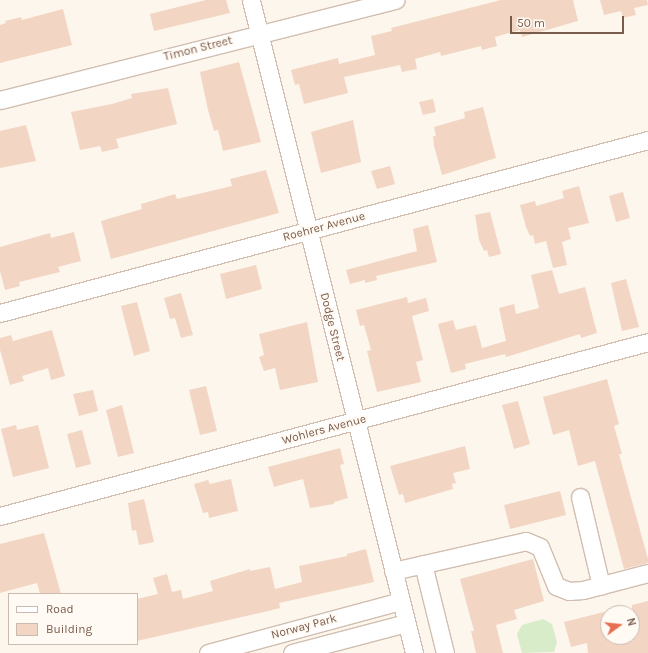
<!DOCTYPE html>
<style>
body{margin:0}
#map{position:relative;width:648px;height:653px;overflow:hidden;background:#fdf6ec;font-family:Karla,sans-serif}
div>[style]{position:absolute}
.green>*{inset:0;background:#d8ecc9}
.building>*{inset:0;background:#f3d5c3}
.roads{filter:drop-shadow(1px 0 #d1beb0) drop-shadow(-1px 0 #d1beb0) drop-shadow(0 1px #d1beb0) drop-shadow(0 -1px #d1beb0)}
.minor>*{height:17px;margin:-8.5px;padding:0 8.5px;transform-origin:8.5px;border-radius:8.5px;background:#fff}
span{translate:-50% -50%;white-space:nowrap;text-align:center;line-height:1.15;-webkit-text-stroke:4px #fffaf3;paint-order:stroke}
.street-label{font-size:12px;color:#7a5c4d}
.legend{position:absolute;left:8px;top:593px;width:130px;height:52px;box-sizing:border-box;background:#fffaf3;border:1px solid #cabbb1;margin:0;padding:5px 7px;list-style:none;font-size:12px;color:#7a5c4d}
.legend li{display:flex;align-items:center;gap:8px;height:20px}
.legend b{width:20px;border:1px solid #cabbb1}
.north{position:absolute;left:600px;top:605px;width:40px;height:40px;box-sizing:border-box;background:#fffaf3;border:1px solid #cabbb1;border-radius:50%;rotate:75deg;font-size:11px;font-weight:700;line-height:16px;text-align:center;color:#7a5c4d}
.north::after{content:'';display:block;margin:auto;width:14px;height:18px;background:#e76f51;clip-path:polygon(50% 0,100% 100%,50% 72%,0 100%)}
.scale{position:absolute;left:510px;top:16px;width:114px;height:18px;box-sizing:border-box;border:2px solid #7a5c4d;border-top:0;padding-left:5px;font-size:12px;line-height:14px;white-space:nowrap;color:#7a5c4d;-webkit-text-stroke:3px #fffaf3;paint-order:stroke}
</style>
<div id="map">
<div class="green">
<i style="clip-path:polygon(543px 619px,552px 624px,557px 642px,554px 652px,522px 653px,517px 634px,522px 625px)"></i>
</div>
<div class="building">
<i style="clip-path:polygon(206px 0,226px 0,230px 13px,154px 31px,150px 14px)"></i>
<i style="clip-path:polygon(501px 0,573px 0,578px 21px,522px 37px,520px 30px,495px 37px,497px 46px,482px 50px,481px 46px,441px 56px,440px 52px,415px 59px,417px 69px,402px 72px,400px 65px,344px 77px,348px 93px,304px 104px,299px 84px,295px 85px,291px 70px,338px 58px,339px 64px,375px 55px,371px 36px,392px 31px,391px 28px)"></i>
<i style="clip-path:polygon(600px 0,647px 0,648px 5px,634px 8px,636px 15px,623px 18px,621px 11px,604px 15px)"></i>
<i style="clip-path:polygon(63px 9px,72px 45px,0 63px,0 25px,6px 23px,5px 21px,21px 17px,22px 20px)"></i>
<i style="clip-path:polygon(239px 62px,261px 142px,223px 151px,218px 130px,214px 131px,208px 110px,200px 72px)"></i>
<i style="clip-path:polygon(168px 88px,177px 124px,116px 139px,119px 148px,102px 152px,100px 146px,80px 150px,71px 112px,112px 104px,132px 98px,131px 94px)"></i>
<i style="clip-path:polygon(433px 99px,436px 112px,423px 115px,419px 102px)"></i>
<i style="clip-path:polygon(483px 107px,496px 158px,442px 175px,434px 146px,433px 136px,436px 136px,434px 127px,465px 118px,464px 112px)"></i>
<i style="clip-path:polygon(353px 120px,361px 162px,321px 173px,311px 132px)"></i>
<i style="clip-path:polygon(26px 125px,36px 161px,0 168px,0 131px)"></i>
<i style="clip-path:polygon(390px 166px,395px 184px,377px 189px,371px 171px)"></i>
<i style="clip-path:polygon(266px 170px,279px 213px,111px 259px,101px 221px,142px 209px,141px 204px,175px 194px,177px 199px,232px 186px,230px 179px)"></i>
<i style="clip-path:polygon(579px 186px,589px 223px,568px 228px,571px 239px,562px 242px,567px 265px,553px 268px,546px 241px,535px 244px,533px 235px,530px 236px,526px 227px,520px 205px,535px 201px,536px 206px,564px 198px,562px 191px)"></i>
<i style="clip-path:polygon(623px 192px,630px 218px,616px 222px,609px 196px)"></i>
<i style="clip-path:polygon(490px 212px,501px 254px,489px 257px,487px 250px,484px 251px,479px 240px,475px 215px)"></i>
<i style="clip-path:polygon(428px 225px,437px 262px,376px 276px,377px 280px,365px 283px,365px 280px,350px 284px,346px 270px,417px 251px,413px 229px)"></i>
<i style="clip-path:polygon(74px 232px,81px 261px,58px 267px,60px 272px,19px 282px,20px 286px,5px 290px,0 271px,0 247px,50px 233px,51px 238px)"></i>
<i style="clip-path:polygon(256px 265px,262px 289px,226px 299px,220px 274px)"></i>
<i style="clip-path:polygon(552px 270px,559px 294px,585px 287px,597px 333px,581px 338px,580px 334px,506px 357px,505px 354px,465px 364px,466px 369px,451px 373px,438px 324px,453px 320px,456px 330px,476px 325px,482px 348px,506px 341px,499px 308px,514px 304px,516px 314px,539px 308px,531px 275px)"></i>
<i style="clip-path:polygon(626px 279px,639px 327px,622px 331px,611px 283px)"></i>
<i style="clip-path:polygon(181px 293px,193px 335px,181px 338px,175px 318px,170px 319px,164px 298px)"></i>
<i style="clip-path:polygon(407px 297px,408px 303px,426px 298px,429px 311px,412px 316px,423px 360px,416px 362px,421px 382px,377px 392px,367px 351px,371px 350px,364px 325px,360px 326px,356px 310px)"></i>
<i style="clip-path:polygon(137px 302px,150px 351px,134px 356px,121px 306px)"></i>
<i style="clip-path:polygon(307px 322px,318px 382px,280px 390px,275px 368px,264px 371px,259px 357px,264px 355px,259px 334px)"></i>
<i style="clip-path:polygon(52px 330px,65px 376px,51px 380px,48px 368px,22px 376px,24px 381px,10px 385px,0 350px,0 338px,11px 335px,13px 341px)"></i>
<i style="clip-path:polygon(607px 379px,619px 424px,614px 426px,622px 454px,619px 454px,648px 559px,648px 563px,624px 569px,595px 461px,578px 466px,569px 430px,553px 435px,543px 397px)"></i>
<i style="clip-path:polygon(206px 386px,217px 431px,200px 435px,189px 390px)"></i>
<i style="clip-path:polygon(93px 390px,98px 411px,79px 416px,73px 394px)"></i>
<i style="clip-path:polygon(518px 401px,530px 444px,514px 449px,502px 405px)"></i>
<i style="clip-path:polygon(122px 405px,134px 453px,118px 457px,106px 410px)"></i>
<i style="clip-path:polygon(16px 425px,17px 430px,38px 425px,49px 468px,13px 477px,1px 429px)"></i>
<i style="clip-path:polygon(82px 430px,91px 464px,76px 468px,67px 434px)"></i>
<i style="clip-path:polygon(465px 446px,470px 469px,453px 473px,456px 483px,452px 484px,453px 489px,405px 503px,403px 494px,399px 495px,390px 466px)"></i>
<i style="clip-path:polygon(340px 448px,344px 464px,340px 465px,348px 498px,334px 502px,334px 504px,310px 508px,303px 479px,274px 487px,268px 467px)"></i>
<i style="clip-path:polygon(231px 479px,238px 511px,209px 518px,208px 512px,203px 513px,194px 484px,208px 480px,210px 484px)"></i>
<i style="clip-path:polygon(560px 491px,566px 515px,510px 529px,504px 505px)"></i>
<i style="clip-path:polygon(144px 499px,154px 542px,139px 545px,136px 530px,132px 531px,128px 503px)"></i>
<i style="clip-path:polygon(44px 533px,61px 594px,40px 594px,37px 583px,0 593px,0 544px)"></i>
<i style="clip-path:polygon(366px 549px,374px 582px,279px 603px,280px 608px,264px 612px,137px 641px,137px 599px,158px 594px,153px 578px,167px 574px,172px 592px,181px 590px,183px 599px,213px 591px,210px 581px,250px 569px,250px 571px,270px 567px,275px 589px,302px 582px,299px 566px,347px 556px,347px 554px)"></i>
<i style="clip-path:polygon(533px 559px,544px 601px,514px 610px,517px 619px,496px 625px,503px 653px,476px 653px,471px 631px,474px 631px,460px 579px)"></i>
<i style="clip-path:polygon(648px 601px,648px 653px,588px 653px,587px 643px,571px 647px,564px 622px,608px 611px,608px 637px,632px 637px,632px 605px)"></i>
</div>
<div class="roads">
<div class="minor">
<i style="left:251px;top:0;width:673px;rotate:75.98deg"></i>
<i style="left:0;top:100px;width:408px;rotate:-14.2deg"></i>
<i style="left:0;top:313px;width:671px;rotate:-14.95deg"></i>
<i style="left:580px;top:497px;width:91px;rotate:76.7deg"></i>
<i style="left:0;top:516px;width:671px;rotate:-15.03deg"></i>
<i style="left:423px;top:564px;width:92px;rotate:76.1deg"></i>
<i style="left:393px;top:571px;width:136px;rotate:-12.7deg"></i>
<i style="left:526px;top:541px;width:15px;rotate:23deg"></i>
<i style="left:540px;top:547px;width:42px;rotate:67.7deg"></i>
<i style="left:556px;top:586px;width:14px;rotate:21deg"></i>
<i style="left:569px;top:591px;width:14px;rotate:-4deg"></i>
<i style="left:583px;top:590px;width:67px;rotate:-14.7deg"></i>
<i style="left:208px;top:653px;width:200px;rotate:-15.1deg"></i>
<i style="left:292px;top:653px;width:118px;rotate:-14.7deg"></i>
</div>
</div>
<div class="street-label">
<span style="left:198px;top:49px;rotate:-14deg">Timon Street</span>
<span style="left:324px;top:227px;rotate:-15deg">Roehrer Avenue</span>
<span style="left:332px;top:327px;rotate:76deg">Dodge Street</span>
<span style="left:324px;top:430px;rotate:-15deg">Wohlers Avenue</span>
<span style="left:304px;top:627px;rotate:-15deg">Norway Park</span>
</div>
<ul class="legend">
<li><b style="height:5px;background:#fff"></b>Road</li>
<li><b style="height:11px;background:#f3d5c3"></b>Building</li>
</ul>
<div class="north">N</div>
<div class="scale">50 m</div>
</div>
